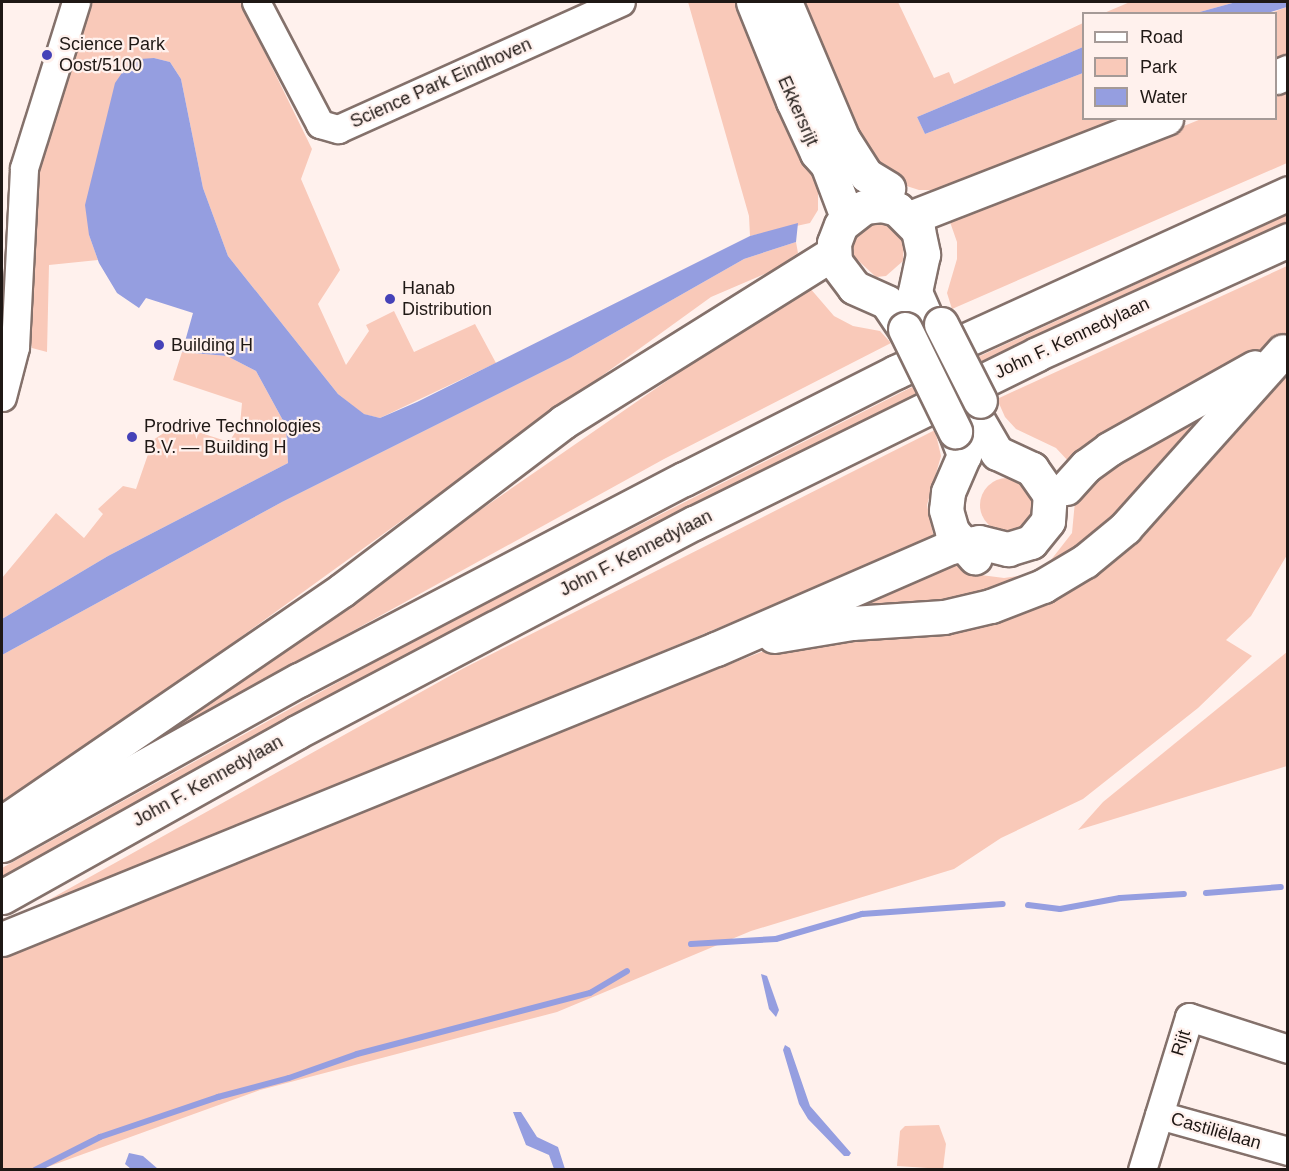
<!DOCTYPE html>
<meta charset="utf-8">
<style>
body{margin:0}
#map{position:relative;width:1289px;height:1171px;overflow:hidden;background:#fff1ed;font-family:Helvetica,sans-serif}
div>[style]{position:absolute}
.green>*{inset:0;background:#f9c9b9}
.round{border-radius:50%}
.water>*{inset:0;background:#959ee0}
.stream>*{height:6px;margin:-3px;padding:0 3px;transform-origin:3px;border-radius:3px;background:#959ee0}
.roads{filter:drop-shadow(2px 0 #84716b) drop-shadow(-2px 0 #84716b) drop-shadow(0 2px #84716b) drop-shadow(0 -2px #84716b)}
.minor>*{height:27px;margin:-13.5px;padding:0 13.5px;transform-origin:13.5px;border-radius:13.5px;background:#fff}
.major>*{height:33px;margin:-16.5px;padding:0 16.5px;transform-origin:16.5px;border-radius:16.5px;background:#fff}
.highway>*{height:33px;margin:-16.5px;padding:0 16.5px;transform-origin:16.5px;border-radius:16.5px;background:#fff}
.bridges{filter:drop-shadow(2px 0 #84716b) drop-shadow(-2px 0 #84716b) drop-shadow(0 2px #84716b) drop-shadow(0 -2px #84716b)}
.highway-bridge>*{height:33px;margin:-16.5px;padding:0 16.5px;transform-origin:16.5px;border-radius:16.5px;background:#fff}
.dots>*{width:16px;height:16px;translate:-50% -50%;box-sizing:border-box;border:3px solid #fff1ed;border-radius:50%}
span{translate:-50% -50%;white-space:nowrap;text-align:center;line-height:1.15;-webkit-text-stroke:4.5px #fff1ed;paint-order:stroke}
.poi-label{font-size:18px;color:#1f1815}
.left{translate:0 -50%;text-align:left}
.street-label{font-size:18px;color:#1f1815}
.frame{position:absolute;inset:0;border:3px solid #1f1815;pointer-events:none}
.legend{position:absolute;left:1082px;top:12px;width:195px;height:108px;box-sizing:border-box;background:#fff1ed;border:2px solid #a59a97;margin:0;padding:8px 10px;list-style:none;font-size:18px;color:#1f1815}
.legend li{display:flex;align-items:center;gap:12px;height:30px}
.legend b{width:30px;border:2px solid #a59a97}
</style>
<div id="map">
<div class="green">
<i style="clip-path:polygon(87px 2px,240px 2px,312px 149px,301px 179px,340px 270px,318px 304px,346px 365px,369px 331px,366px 325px,394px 311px,414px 352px,475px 324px,496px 363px,380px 418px,363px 414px,338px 394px,228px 256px,203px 188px,181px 79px,170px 62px,154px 58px,89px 235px,98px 260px,49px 265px,47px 352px,32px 348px,29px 334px,31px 199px)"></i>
<i style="clip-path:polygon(688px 2px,743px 2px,818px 189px,818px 210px,810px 223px,750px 236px,749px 216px)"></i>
<i style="clip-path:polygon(797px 2px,898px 2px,934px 78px,949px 72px,954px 84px,1083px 23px,1083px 47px,917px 117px,925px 134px,1083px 73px,1084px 118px,1131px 119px,947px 190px,919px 190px,885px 179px,870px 167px)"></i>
<i style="clip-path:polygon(1130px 2px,1236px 2px,1196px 13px,1104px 13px)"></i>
<i style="clip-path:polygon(1287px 7px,1287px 59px,1276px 63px,1276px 14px,1268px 14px)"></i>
<i style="clip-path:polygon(1287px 88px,1287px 163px,952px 309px,947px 293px,957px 259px,957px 242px,950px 222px,1201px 119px,1276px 118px,1276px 92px)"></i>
<i style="clip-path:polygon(1287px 215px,1287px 229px,2px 885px,2px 868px,440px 626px,908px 389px)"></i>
<i style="clip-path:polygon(869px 222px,888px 223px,904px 238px,903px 261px,886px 276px,876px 277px,850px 253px,855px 233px)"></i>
<i style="clip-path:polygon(796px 242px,798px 253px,774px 270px,711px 297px,162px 694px,2px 804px,2px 655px,282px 502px,570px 358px,744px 259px)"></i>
<i style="clip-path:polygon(1287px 266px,1287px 337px,1070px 463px,1056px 448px,1016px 429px,1005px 417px,997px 399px)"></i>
<i style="clip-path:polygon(809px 287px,834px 316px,853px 326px,880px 331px,891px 343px,664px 459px,119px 760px,736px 333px)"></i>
<i style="clip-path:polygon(182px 352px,227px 356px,256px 371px,286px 426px,288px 463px,108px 556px,2px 619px,2px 578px,56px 513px,84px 538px,103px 514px,98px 509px,123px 486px,136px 489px,153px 440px,176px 425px,229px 442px,240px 425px,242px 403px,173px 380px)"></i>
<i style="clip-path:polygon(1287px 375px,1287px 555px,1251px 616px,1226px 640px,1252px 656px,1198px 708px,1083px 799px,1001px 838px,954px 869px,751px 931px,557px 1012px,260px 1090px,42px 1169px,2px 1170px,2px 955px,356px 810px,800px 637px,1048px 593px,1271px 386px)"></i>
<i style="clip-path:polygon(1245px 389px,1079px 555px,989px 598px,796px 624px,956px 562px,981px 575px,1004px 578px,1026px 575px,1047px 565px,1072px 533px,1075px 501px,1088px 474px)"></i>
<i style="clip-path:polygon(935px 430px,941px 456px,927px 505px,934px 538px,2px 926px,464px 668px)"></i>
<i class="round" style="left:980px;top:478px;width:54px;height:54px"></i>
<i style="clip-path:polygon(1287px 652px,1287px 766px,1078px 830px,1103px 802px)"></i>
<i style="clip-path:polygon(939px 1125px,946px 1144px,943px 1169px,897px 1166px,900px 1131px,905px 1126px)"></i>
</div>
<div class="water">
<i style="clip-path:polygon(1236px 2px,1287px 2px,1287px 7px,1268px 13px,1196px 13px)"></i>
<i style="clip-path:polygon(1083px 47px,1083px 73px,925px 134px,917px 117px)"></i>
<i style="clip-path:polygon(154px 58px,170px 62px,181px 79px,203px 188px,228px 256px,338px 394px,364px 414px,380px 418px,417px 402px,750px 236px,798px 223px,796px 242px,744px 259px,570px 358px,282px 502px,2px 655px,2px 619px,108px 556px,288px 463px,286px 426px,256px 371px,227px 356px,182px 352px,193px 313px,146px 298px,139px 308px,117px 293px,99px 263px,89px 235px,85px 205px,115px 83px,126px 67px,140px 59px)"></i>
<i style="clip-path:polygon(761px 974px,767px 976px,779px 1010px,776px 1017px,769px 1009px)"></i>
<i style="clip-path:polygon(785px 1045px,790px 1048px,810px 1106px,851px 1153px,849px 1156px,844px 1156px,808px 1119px,799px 1104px,783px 1050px)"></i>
<i style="clip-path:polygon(513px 1112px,521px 1112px,537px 1137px,558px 1147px,565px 1169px,554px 1169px,549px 1155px,526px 1145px)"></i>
<i style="clip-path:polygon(129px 1153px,143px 1156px,158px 1169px,131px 1169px,125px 1164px)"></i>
</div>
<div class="stream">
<i style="left:1206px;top:893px;width:75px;rotate:-4.6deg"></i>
<i style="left:1028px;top:905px;width:32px;rotate:7deg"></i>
<i style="left:1060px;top:909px;width:61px;rotate:-10.4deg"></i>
<i style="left:1120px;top:898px;width:64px;rotate:-3.6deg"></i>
<i style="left:691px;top:944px;width:85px;rotate:-3.4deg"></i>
<i style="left:776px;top:939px;width:90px;rotate:-16.2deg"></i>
<i style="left:862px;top:914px;width:141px;rotate:-4.1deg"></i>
<i style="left:35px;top:1170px;width:73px;rotate:-26.9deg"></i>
<i style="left:100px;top:1137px;width:125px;rotate:-18.7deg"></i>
<i style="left:218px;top:1097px;width:73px;rotate:-15deg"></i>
<i style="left:289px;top:1078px;width:72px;rotate:-19.4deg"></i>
<i style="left:357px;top:1054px;width:241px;rotate:-14.7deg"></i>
<i style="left:590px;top:993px;width:43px;rotate:-30.7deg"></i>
</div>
<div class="roads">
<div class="minor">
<i style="left:256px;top:2px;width:138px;rotate:62.3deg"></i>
<i style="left:320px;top:124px;width:19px;rotate:16deg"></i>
<i style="left:338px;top:129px;width:310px;rotate:-24.2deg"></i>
<i style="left:2px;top:397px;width:52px;rotate:-75.4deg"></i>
<i style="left:15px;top:347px;width:179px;rotate:-87.1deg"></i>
<i style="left:24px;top:168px;width:174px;rotate:-72.6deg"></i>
<i style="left:1159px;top:1115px;width:134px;rotate:15.6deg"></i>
<i style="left:1142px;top:1170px;width:160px;rotate:-72.9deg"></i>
<i style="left:1189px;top:1017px;width:104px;rotate:17.9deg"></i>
</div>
<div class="major">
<i style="left:785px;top:2px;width:149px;rotate:67.1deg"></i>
<i style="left:843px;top:139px;width:43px;rotate:57.4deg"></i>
<i style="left:866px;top:175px;width:26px;rotate:31deg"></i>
</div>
<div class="highway">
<i style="left:753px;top:2px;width:107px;rotate:68deg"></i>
<i style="left:793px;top:101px;width:57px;rotate:65.2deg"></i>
<i style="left:817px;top:153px;width:15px;rotate:48deg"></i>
<i style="left:827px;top:164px;width:57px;rotate:69.3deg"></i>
<i style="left:1276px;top:77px;width:13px;rotate:-23deg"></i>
<i style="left:910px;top:218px;width:275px;rotate:-21.3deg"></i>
<i style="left:905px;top:329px;width:32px;rotate:-124deg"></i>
<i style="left:887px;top:302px;width:36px;rotate:-156deg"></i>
<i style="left:854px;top:287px;width:31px;rotate:-127deg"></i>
<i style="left:835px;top:262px;width:19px;rotate:-93deg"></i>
<i style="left:834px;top:243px;width:19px;rotate:-69deg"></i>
<i style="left:841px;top:225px;width:29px;rotate:-38deg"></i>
<i style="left:864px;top:207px;width:18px;rotate:-6deg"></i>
<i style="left:882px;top:205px;width:16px;rotate:15deg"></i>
<i style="left:897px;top:209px;width:30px;rotate:45deg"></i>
<i style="left:918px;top:230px;width:25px;rotate:78deg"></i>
<i style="left:923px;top:254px;width:39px;rotate:102deg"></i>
<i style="left:915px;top:292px;width:43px;rotate:66.4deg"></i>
<i style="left:955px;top:431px;width:26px;rotate:69deg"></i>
<i style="left:964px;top:455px;width:40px;rotate:113.4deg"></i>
<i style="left:948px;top:492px;width:18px;rotate:96deg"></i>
<i style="left:946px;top:510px;width:22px;rotate:74deg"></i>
<i style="left:952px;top:531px;width:35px;rotate:49deg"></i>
<i style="left:1066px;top:488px;width:30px;rotate:-48deg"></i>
<i style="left:1086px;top:466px;width:29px;rotate:-36deg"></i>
<i style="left:1109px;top:449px;width:167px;rotate:-29.3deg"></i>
<i style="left:774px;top:636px;width:79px;rotate:-9.5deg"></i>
<i style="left:852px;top:623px;width:92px;rotate:-3.7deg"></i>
<i style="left:944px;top:617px;width:48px;rotate:-13.2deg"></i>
<i style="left:991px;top:606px;width:56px;rotate:-21deg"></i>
<i style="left:1043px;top:586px;width:49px;rotate:-30.8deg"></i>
<i style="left:1085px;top:561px;width:52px;rotate:-39.5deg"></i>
<i style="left:1125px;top:528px;width:237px;rotate:-48.2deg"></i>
<i style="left:2px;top:823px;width:412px;rotate:-34.4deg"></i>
<i style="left:342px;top:590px;width:278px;rotate:-37.2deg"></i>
<i style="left:563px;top:422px;width:319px;rotate:-32deg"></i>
<i style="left:2px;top:845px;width:340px;rotate:-29.1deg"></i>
<i style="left:299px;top:680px;width:434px;rotate:-27.6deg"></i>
<i style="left:684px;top:479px;width:237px;rotate:-26.8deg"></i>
<i style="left:896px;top:372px;width:431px;rotate:-24.5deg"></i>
<i style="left:2px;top:897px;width:338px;rotate:-29.2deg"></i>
<i style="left:297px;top:732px;width:449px;rotate:-27.8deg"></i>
<i style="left:694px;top:523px;width:382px;rotate:-26.2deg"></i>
<i style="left:1037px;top:354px;width:276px;rotate:-24.4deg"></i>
<i style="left:2px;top:939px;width:771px;rotate:-22.11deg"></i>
<i style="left:716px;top:649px;width:256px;rotate:-23.5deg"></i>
<i style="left:951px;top:547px;width:28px;rotate:-10deg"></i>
<i style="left:979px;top:542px;width:30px;rotate:14deg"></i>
<i style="left:1008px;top:549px;width:24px;rotate:-17deg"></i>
<i style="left:1031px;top:542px;width:27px;rotate:-51deg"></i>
<i style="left:1048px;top:521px;width:26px;rotate:-86deg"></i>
<i style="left:1050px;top:495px;width:32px;rotate:-125deg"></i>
<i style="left:1032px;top:469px;width:38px;rotate:-155deg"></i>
<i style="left:997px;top:453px;width:56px;rotate:-120.3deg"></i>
</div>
</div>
<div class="bridges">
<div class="highway-bridge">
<i style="left:941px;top:324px;width:86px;rotate:63.1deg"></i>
<i style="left:905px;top:329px;width:114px;rotate:63.9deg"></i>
</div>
</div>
<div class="dots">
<i style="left:47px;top:55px;background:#4542b8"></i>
<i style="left:390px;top:299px;background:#4542b8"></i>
<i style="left:159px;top:345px;background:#4542b8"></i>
<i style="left:132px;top:437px;background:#4542b8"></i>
</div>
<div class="poi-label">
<span class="left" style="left:59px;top:55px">Science Park<br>Oost/5100</span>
<span class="left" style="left:402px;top:299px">Hanab<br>Distribution</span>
<span class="left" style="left:171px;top:345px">Building H</span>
<span class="left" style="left:144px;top:437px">Prodrive Technologies<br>B.V. — Building H</span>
</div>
<div class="street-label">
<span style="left:441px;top:83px;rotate:-24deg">Science Park Eindhoven</span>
<span style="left:798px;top:111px;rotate:66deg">Ekkersrijt</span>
<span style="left:1072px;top:338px;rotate:-25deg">John F. Kennedylaan</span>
<span style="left:636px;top:553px;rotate:-27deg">John F. Kennedylaan</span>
<span style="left:208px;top:781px;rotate:-29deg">John F. Kennedylaan</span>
<span style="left:1181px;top:1043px;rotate:-73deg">Rijt</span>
<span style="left:1216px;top:1131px;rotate:16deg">Castiliëlaan</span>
</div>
<div class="frame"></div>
<ul class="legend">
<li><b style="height:8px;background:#fff"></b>Road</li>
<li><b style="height:16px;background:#f9c9b9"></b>Park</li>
<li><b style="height:16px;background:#959ee0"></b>Water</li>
</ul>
</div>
